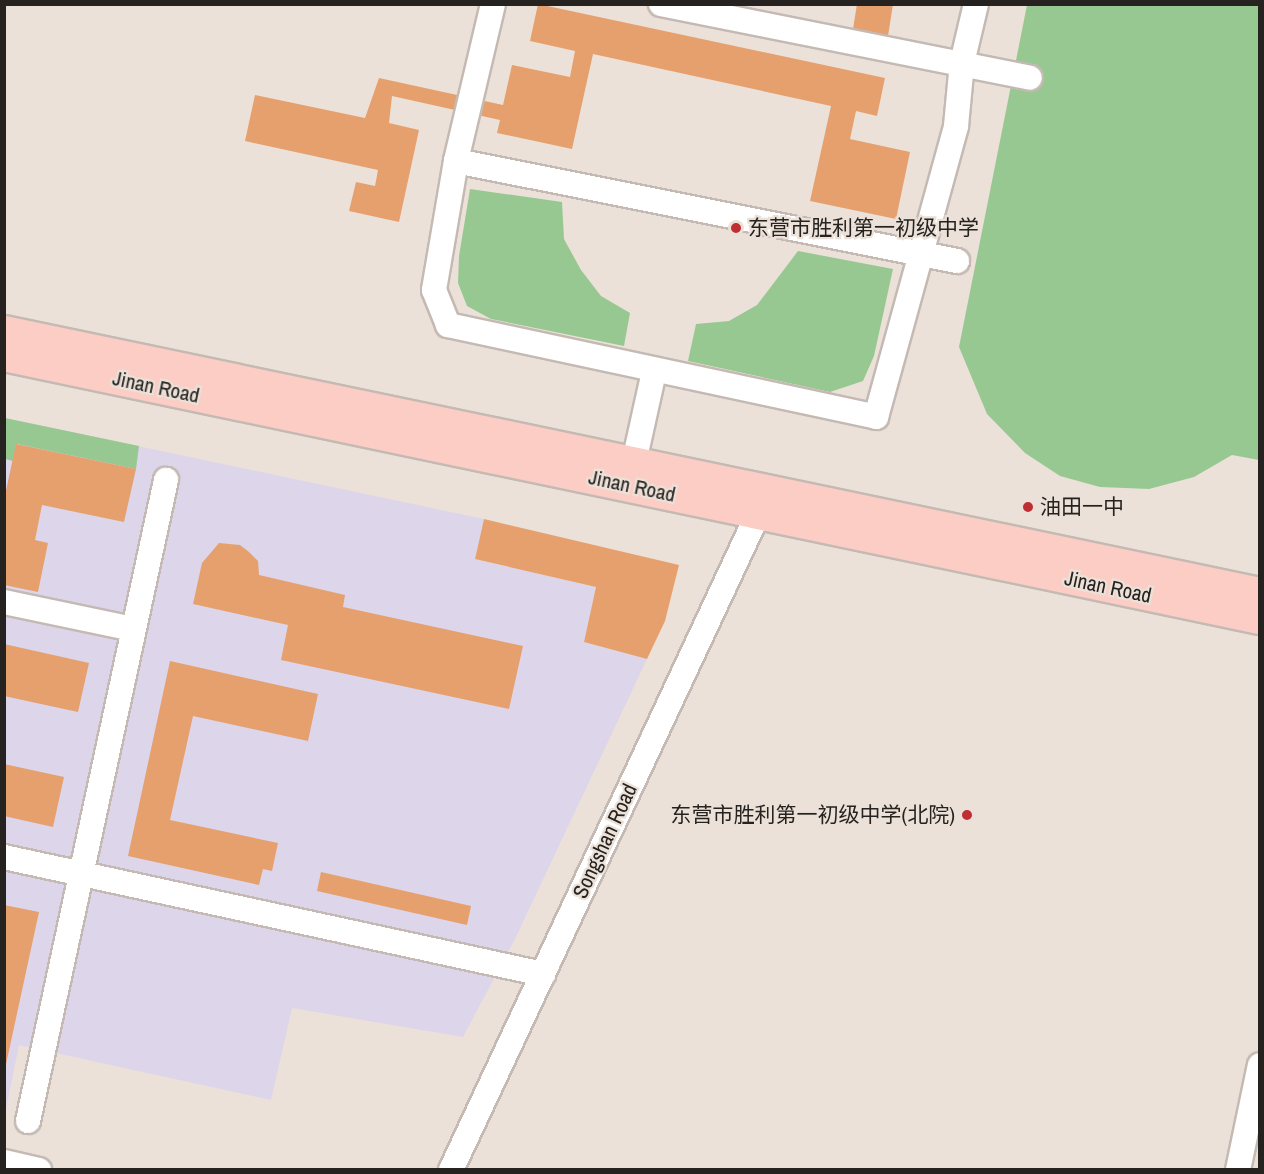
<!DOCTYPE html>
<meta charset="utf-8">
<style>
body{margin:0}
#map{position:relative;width:1264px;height:1174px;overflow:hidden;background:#ebe1d9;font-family:"Archivo Narrow","Noto Sans SC",sans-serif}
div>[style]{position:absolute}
.commercial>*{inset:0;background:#ddd5ea}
.green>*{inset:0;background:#98c891}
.building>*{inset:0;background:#e5a06d}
.roads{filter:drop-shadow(2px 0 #c4bab3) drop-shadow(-2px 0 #c4bab3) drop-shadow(0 2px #c4bab3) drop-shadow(0 -2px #c4bab3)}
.minor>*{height:24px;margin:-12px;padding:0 12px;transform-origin:12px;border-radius:12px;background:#fff}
.major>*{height:30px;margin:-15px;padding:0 15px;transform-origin:15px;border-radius:15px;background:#fbcdc4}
.dots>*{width:16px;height:16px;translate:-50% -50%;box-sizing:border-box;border:3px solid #ebe1d9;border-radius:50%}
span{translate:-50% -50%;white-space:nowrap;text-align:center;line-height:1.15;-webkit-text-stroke:4.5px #ebe1d9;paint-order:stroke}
.poi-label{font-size:21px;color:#25221f}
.left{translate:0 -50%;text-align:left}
.right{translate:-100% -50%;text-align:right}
.street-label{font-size:21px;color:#25221f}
.frame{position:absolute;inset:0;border:6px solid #25221f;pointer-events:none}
</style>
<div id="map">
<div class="commercial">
<i style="clip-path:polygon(5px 418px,484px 519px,475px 559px,596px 587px,584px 642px,647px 659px,515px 939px,463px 1037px,292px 1008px,271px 1100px,19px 1045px,5px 1114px)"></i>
</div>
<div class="green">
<i style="clip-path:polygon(1027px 5px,1259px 5px,1259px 460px,1232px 455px,1194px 477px,1149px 489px,1100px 487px,1060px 476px,1025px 453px,987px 414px,959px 347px)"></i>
<i style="clip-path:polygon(470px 189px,562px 202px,564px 239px,581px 270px,601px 296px,630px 313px,624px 346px,491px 319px,467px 306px,458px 283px,459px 256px)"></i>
<i style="clip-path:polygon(798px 251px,893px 269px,874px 356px,863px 381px,830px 392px,688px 361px,696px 324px,729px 321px,757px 305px)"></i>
<i style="clip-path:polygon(5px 418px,139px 446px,136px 469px,17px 444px,13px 461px,5px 459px)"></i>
</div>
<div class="building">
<i style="clip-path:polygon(538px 4px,885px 78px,877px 116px,856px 111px,850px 139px,910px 152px,896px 219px,810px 201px,831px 106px,593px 54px,572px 149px,497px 133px,500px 120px,392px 96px,389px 123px,419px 130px,399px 222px,349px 211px,356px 182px,375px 186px,378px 170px,245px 141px,255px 95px,365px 118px,379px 78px,503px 105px,512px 65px,570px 77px,575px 51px,530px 41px)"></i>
<i style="clip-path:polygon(857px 4px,893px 4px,888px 36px,853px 29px)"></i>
<i style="clip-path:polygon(16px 444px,136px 469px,124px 522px,42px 505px,35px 540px,48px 543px,38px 592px,4px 585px,4px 500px)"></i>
<i style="clip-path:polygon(484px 519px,679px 565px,665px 621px,647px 659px,584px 642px,596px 587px,475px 559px)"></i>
<i style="clip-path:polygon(219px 543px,240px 545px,249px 552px,258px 561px,259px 575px,345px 595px,343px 607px,523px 646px,509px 709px,281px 660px,288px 625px,193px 604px,202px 563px)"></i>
<i style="clip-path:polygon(4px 644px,89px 663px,78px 712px,4px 696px)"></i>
<i style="clip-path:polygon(170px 661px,318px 694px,308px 741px,193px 716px,170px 820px,278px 843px,272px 871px,263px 869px,259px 885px,128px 856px)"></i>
<i style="clip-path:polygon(4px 764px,64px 777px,53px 827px,4px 816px)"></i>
<i style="clip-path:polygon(321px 872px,471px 906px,467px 925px,317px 891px)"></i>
<i style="clip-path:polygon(4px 905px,39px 912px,5px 1069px,4px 1069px)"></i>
</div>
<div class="roads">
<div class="minor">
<i style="left:493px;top:4px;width:161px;rotate:103.3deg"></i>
<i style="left:456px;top:161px;width:131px;rotate:99.7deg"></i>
<i style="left:434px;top:290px;width:38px;rotate:68deg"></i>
<i style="left:448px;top:325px;width:438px;rotate:12.1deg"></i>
<i style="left:876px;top:417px;width:302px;rotate:-74.6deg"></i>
<i style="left:956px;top:126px;width:63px;rotate:-84.6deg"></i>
<i style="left:962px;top:63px;width:61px;rotate:-76.7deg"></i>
<i style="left:661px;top:4px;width:376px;rotate:11.3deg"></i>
<i style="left:456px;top:161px;width:511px;rotate:11.29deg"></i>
<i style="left:634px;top:462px;width:92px;rotate:-77.5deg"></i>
<i style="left:4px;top:602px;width:132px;rotate:11.8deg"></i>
<i style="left:4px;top:857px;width:552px;rotate:12.25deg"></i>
<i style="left:28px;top:1121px;width:656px;rotate:-77.85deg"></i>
<i style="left:4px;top:1162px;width:36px;rotate:13deg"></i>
<i style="left:451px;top:1170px;width:727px;rotate:-64.92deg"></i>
<i style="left:1238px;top:1170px;width:107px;rotate:-78.2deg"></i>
</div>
<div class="major">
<i style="left:4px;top:331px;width:1283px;rotate:11.78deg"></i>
<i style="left:4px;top:356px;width:1283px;rotate:11.83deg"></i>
</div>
</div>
<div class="dots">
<i style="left:736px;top:228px;background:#be2e33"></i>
<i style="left:1028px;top:507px;background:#be2e33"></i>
<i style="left:967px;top:815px;background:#be2e33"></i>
</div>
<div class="poi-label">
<span class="left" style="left:748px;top:228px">东营市胜利第一初级中学</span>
<span class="left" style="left:1040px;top:507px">油田一中</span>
<span class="right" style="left:955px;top:815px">东营市胜利第一初级中学(北院)</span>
</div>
<div class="street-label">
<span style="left:156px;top:387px;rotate:12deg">Jinan Road</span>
<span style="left:632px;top:486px;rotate:12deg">Jinan Road</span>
<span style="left:1108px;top:587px;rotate:12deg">Jinan Road</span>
<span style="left:605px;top:841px;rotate:-65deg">Songshan Road</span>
</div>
<div class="frame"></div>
</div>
